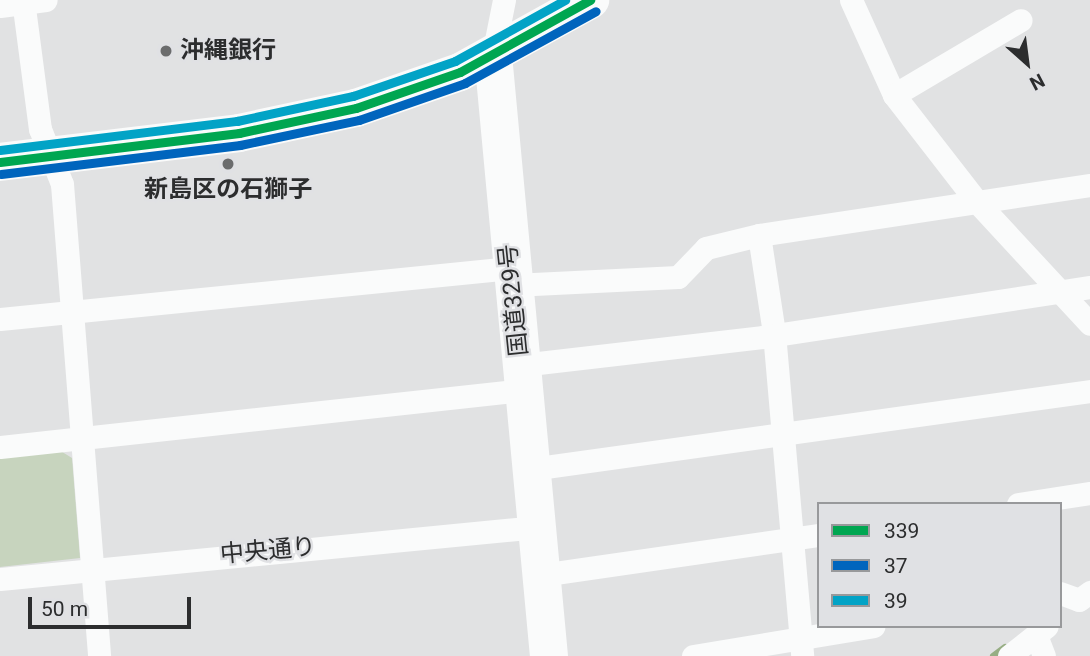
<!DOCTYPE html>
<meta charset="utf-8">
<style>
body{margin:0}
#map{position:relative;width:1090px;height:656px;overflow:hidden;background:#e1e2e3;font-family:Roboto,"Noto Sans JP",sans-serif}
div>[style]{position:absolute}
.green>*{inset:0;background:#c7d4be}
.stream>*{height:6px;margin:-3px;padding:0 3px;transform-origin:3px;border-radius:3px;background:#97ae84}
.street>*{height:23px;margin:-11.5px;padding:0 11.5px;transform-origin:11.5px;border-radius:11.5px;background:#fafbfb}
.highway>*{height:38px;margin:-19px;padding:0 19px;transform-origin:19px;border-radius:19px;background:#fafbfb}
.bus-1>*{height:9px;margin:-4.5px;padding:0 4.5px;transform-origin:4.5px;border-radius:4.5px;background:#00a651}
.bus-2>*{height:9px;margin:-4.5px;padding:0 4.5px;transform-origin:4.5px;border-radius:4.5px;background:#0065bd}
.bus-3>*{height:9px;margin:-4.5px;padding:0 4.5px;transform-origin:4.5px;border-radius:4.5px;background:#02a3c6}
.dots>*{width:19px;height:19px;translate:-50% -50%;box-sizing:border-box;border:4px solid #e0e1e4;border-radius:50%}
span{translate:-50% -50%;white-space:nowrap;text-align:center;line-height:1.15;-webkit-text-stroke:5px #e0e1e4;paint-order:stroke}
.poi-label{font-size:24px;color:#2c2d2e;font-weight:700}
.left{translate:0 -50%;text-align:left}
.street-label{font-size:24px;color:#2c2d2e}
.legend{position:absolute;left:817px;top:502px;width:245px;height:126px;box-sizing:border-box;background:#e0e1e4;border:2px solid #98999b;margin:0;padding:9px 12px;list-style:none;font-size:21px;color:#2c2d2e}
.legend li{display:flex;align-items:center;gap:14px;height:35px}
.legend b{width:35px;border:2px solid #98999b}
.north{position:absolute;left:992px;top:28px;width:70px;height:70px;-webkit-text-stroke:5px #e0e1e4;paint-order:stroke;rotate:152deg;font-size:19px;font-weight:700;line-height:28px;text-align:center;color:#2c2d2e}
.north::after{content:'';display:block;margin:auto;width:24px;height:32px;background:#2c2d2e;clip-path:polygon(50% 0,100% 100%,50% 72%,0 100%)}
.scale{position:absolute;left:28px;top:597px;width:163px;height:32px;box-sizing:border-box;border:4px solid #2c2d2e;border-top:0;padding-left:9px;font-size:21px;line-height:24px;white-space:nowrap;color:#2c2d2e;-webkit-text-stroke:5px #e0e1e4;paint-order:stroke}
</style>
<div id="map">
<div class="green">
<i style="clip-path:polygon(59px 450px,72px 458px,80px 558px,0 567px,0 455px)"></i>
</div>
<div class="stream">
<i style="left:993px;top:656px;width:15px;rotate:-37deg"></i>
</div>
<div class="street">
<i style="left:23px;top:0;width:130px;rotate:82.5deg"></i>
<i style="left:40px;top:129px;width:59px;rotate:68.2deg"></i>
<i style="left:62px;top:184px;width:473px;rotate:85.5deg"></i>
<i style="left:851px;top:0;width:104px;rotate:65.6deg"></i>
<i style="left:894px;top:95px;width:135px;rotate:52.2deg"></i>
<i style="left:977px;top:202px;width:166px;rotate:47.2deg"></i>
<i style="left:0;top:6px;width:46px;rotate:-7.4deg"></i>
<i style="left:493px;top:55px;width:56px;rotate:-78.7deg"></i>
<i style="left:894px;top:95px;width:147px;rotate:-30.6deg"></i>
<i style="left:759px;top:235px;width:99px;rotate:81.3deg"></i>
<i style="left:774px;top:333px;width:324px;rotate:85deg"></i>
<i style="left:513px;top:285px;width:165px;rotate:-2.8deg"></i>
<i style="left:678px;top:277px;width:40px;rotate:-46deg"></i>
<i style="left:706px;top:248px;width:55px;rotate:-13.8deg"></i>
<i style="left:759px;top:235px;width:335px;rotate:-8.6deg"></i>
<i style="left:0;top:319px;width:514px;rotate:-5.7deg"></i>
<i style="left:521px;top:365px;width:244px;rotate:-6.6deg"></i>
<i style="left:763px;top:337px;width:331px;rotate:-8.7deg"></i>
<i style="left:0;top:447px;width:526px;rotate:-6.22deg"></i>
<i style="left:531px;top:469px;width:564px;rotate:-7.94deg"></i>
<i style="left:1018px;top:504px;width:73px;rotate:-8.7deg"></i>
<i style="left:541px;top:575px;width:281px;rotate:-8.2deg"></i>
<i style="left:0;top:579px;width:540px;rotate:-5.53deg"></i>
<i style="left:1060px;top:593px;width:20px;rotate:20deg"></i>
<i style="left:1079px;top:600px;width:14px;rotate:-36deg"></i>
<i style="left:1036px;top:635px;width:22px;rotate:69deg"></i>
<i style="left:693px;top:656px;width:183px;rotate:-9.4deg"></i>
<i style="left:1009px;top:656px;width:48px;rotate:-38.3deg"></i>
</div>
<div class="highway">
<i style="left:493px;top:55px;width:604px;rotate:84.68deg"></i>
<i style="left:0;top:162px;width:241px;rotate:-6.9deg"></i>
<i style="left:239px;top:133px;width:120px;rotate:-12.1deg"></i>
<i style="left:356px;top:108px;width:110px;rotate:-19.1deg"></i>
<i style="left:460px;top:72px;width:149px;rotate:-29deg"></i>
</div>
<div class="bus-1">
<i style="left:0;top:162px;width:241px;rotate:-6.9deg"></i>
<i style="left:239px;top:133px;width:120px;rotate:-12.1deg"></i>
<i style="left:356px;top:108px;width:110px;rotate:-19.1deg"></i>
<i style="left:460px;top:72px;width:149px;rotate:-29deg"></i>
</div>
<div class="bus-2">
<i style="left:1px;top:174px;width:241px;rotate:-6.9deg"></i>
<i style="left:240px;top:145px;width:122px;rotate:-11.9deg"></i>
<i style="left:359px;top:120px;width:112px;rotate:-19.2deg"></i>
<i style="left:465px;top:83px;width:149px;rotate:-28.8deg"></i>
</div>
<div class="bus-3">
<i style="left:0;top:150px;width:239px;rotate:-7deg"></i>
<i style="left:237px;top:121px;width:119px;rotate:-12.2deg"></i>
<i style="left:353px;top:96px;width:108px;rotate:-18.9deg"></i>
<i style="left:455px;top:61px;width:126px;rotate:-29deg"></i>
</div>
<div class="dots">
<i style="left:166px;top:51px;background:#6b6c6d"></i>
<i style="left:228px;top:164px;background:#6b6c6d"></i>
</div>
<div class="poi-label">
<span class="left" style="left:180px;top:51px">沖縄銀行</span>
<span style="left:228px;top:190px">新島区の石獅子</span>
</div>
<div class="street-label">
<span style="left:514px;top:300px;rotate:-96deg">国道329号</span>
<span style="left:268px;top:551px;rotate:-5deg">中央通り</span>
</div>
<ul class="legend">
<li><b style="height:9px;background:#00a651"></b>339</li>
<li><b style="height:9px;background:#0065bd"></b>37</li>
<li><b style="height:9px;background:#02a3c6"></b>39</li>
</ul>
<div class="north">N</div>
<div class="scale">50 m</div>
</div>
